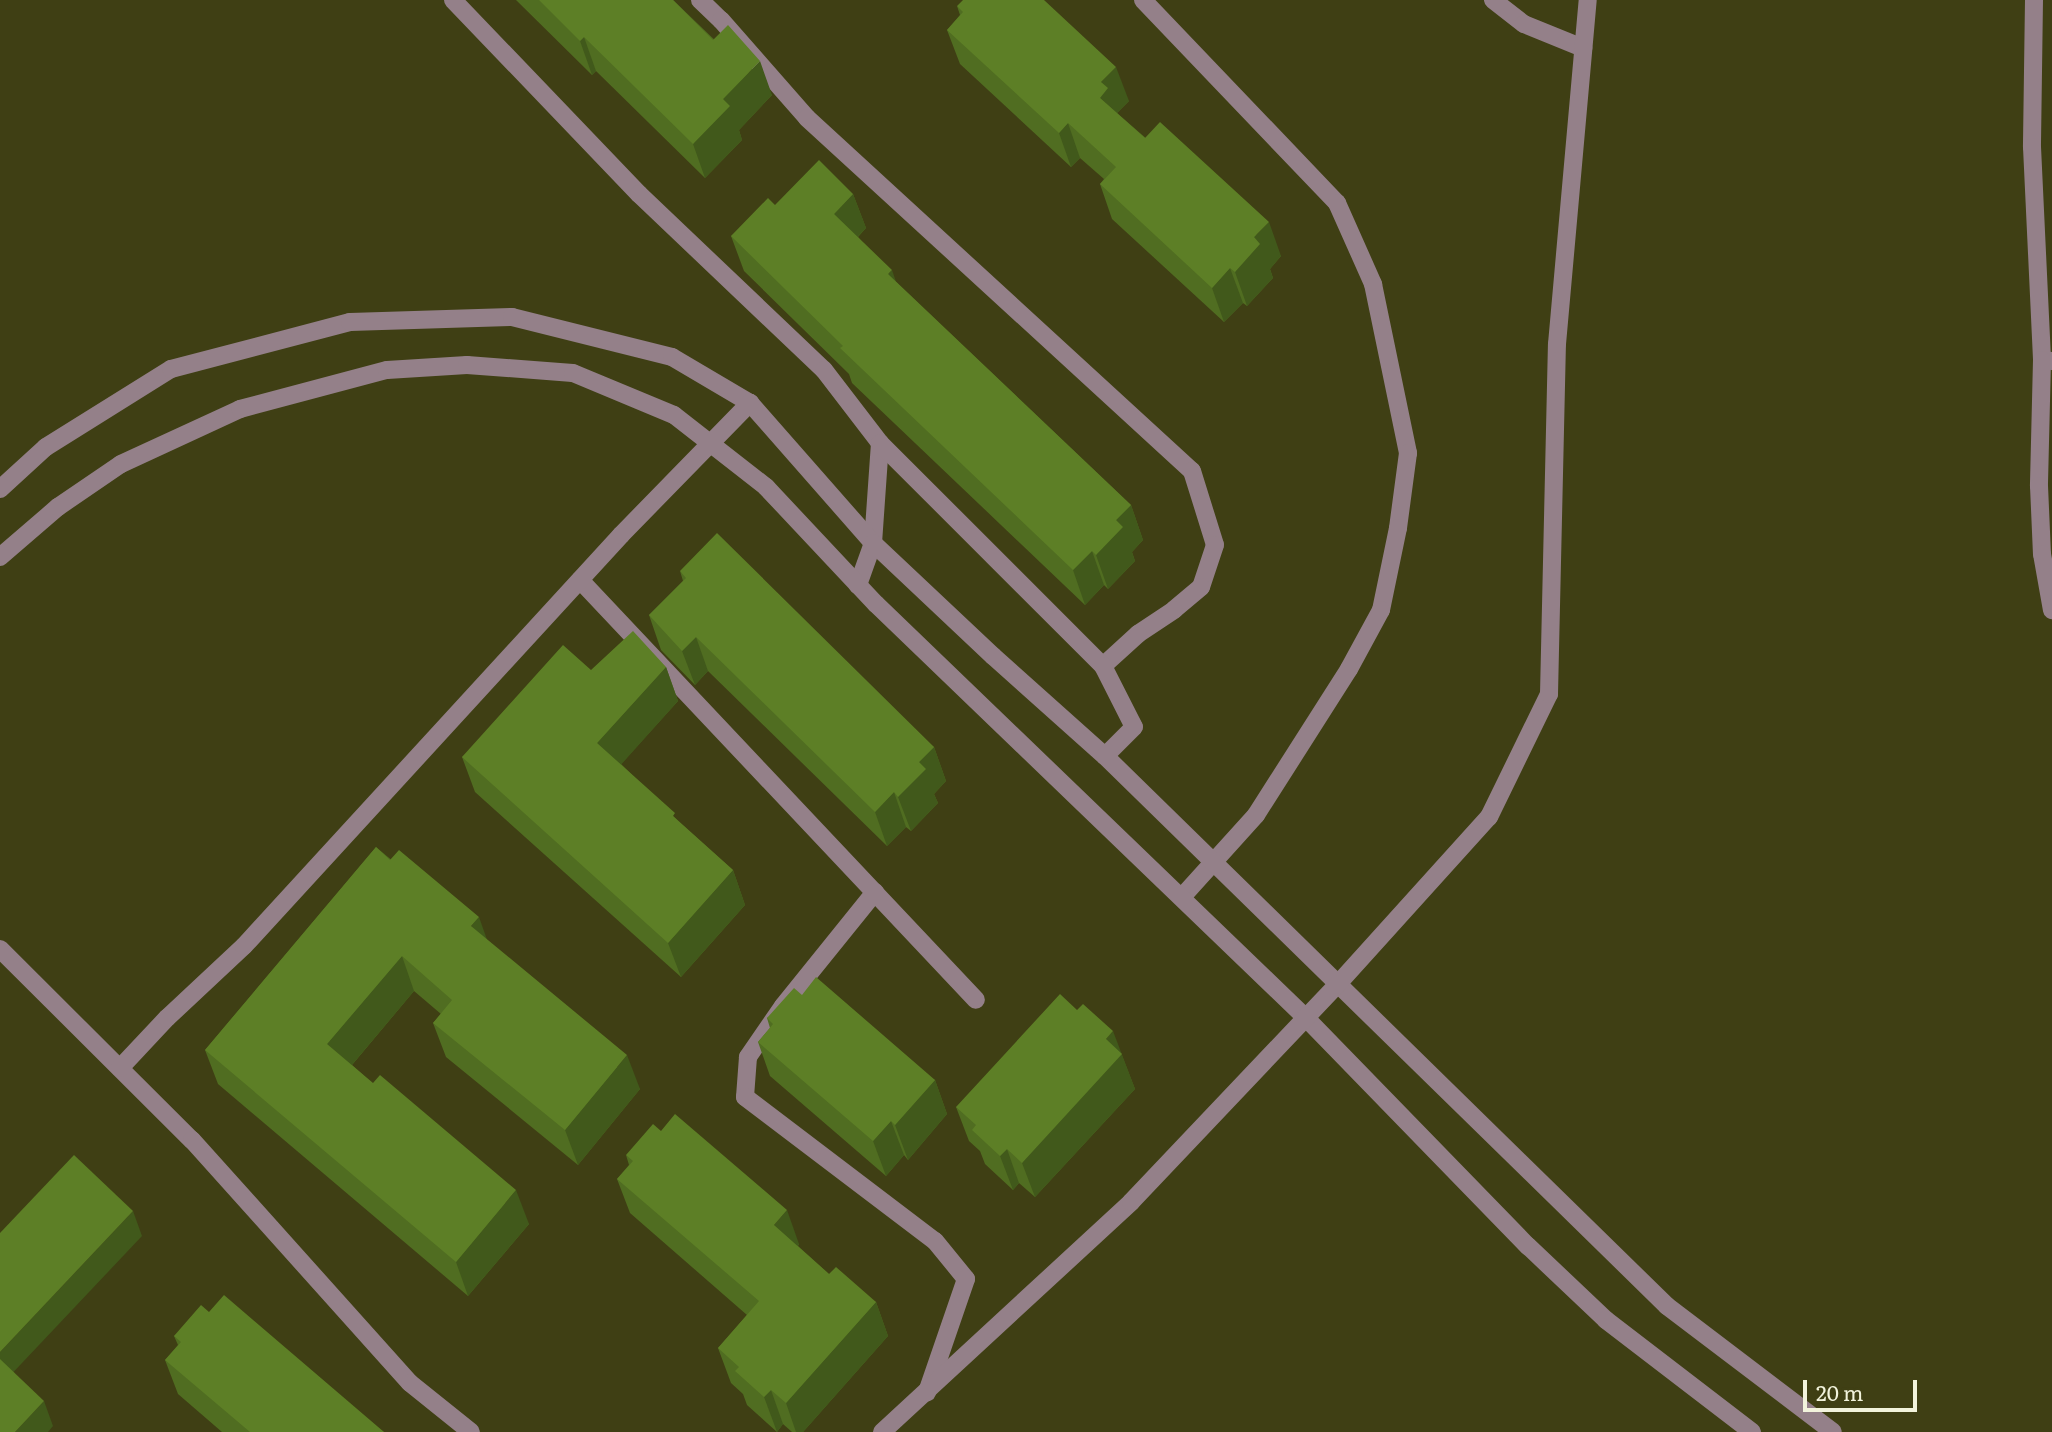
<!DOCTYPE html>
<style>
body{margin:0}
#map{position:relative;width:2052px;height:1432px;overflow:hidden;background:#3f3f14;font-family:Literata,serif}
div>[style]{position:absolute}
.minor>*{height:18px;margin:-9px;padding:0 9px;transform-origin:9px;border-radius:9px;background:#948089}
.wall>*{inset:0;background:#506d21}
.shaded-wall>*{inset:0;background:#41591b}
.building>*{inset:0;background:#5d7f26}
span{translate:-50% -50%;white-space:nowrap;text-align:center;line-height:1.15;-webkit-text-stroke:7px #3f3f14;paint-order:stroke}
.scale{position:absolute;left:1803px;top:1380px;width:114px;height:32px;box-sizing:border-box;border:4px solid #f2f3dc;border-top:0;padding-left:9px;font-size:21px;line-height:24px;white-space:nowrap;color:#f2f3dc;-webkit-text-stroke:5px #3f3f14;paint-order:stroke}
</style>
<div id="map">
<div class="minor">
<i style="left:453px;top:0;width:269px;rotate:46.2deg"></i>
<i style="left:639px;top:194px;width:255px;rotate:43.6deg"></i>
<i style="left:824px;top:370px;width:92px;rotate:52.5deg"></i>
<i style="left:880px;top:443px;width:100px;rotate:94deg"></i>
<i style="left:873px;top:543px;width:45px;rotate:109.7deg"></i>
<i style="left:700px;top:0;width:29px;rotate:44deg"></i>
<i style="left:721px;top:20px;width:130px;rotate:48.7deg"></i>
<i style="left:807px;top:118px;width:522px;rotate:42.52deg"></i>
<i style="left:1192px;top:471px;width:77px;rotate:72.7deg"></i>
<i style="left:1215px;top:545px;width:44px;rotate:108.4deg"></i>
<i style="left:1201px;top:587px;width:35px;rotate:140deg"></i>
<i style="left:1174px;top:610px;width:43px;rotate:146.3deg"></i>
<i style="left:1138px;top:634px;width:47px;rotate:137.6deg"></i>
<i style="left:1103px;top:666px;width:315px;rotate:-135deg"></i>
<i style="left:1143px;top:0;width:281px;rotate:46.3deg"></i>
<i style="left:1337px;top:203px;width:89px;rotate:66deg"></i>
<i style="left:1373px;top:284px;width:173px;rotate:78.3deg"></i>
<i style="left:1408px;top:453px;width:76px;rotate:97.6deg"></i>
<i style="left:1398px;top:528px;width:84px;rotate:101.7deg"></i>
<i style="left:1381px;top:610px;width:67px;rotate:118.5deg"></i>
<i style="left:1349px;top:669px;width:173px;rotate:122.5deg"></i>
<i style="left:1256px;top:815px;width:110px;rotate:132.1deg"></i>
<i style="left:1493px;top:0;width:39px;rotate:38deg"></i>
<i style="left:1524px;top:24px;width:64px;rotate:22.1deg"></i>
<i style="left:2034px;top:0;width:147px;rotate:90.8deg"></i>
<i style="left:2032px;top:147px;width:213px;rotate:87.3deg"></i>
<i style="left:2052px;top:361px;width:10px;rotate:-174deg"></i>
<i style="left:2042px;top:360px;width:126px;rotate:91.4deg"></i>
<i style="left:2039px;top:486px;width:68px;rotate:87.5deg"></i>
<i style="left:2042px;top:554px;width:57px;rotate:79.9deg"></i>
<i style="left:0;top:489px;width:62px;rotate:-42.4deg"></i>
<i style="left:46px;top:447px;width:147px;rotate:-32deg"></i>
<i style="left:171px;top:369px;width:185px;rotate:-14.7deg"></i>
<i style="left:350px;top:322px;width:162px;rotate:-1.8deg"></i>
<i style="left:512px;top:317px;width:165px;rotate:14deg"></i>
<i style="left:672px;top:357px;width:91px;rotate:30.5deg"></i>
<i style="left:750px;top:403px;width:186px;rotate:48.7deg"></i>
<i style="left:873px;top:543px;width:165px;rotate:43.3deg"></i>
<i style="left:993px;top:656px;width:150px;rotate:41.8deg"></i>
<i style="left:1105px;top:756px;width:786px;rotate:44.38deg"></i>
<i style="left:1667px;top:1306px;width:208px;rotate:37.2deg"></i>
<i style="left:0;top:557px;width:77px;rotate:-40.8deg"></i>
<i style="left:58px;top:507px;width:76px;rotate:-34.3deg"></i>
<i style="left:121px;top:464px;width:131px;rotate:-24.8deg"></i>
<i style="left:240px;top:409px;width:152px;rotate:-14.9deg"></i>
<i style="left:387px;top:370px;width:80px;rotate:-3.6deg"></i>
<i style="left:467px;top:365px;width:106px;rotate:4.3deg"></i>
<i style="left:573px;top:373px;width:109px;rotate:22.6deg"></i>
<i style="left:674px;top:415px;width:117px;rotate:38deg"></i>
<i style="left:766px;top:487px;width:161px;rotate:46.8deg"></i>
<i style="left:876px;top:604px;width:595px;rotate:43.91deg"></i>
<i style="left:1305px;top:1017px;width:320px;rotate:45.8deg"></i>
<i style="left:1528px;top:1246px;width:108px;rotate:43.5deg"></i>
<i style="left:1606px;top:1320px;width:184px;rotate:37.5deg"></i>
<i style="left:580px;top:580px;width:577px;rotate:46.68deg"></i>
<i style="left:1103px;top:666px;width:68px;rotate:63.1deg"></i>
<i style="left:1134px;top:727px;width:41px;rotate:135deg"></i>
<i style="left:875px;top:892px;width:146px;rotate:128.9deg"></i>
<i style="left:783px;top:1006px;width:62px;rotate:124.5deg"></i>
<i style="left:748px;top:1057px;width:40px;rotate:94.3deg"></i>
<i style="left:745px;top:1097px;width:238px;rotate:37.2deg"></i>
<i style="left:935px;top:1241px;width:49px;rotate:50.8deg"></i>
<i style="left:966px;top:1279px;width:120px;rotate:109deg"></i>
<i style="left:0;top:949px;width:271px;rotate:44.9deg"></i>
<i style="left:192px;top:1140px;width:326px;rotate:48.1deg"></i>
<i style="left:410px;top:1383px;width:78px;rotate:38.8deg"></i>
<i style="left:120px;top:1068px;width:69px;rotate:-46.8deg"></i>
<i style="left:167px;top:1018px;width:105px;rotate:-43.1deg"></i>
<i style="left:244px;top:946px;width:558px;rotate:-47.47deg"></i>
<i style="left:621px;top:535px;width:185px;rotate:-45.7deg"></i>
<i style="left:882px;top:1432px;width:339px;rotate:-42.7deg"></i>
<i style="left:1131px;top:1202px;width:299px;rotate:-46.5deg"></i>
<i style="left:1337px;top:985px;width:227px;rotate:-47.9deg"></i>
<i style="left:1489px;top:817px;width:137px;rotate:-64deg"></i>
<i style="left:1549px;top:694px;width:350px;rotate:-88.7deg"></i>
<i style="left:1557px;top:344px;width:345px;rotate:-84.9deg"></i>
</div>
<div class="wall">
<i style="clip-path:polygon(516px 0,673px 0,772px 95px,739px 130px,742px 140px,705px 178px,596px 71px,592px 75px)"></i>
<i style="clip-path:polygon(957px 6px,1129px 101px,1117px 113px,1281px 256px,1270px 269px,1273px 278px,1247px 306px,1243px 303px,1224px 322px,1112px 219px,1100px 184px,1104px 179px,1080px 158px,1071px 167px,960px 64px,947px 30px,960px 15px)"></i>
<i style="clip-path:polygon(853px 194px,866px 228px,858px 237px,895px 281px,1131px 505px,1143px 540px,1132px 552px,1135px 561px,1108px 589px,1104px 585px,1085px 605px,852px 383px,849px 374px,744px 271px,731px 236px,775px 205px)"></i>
<i style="clip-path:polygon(680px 571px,934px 747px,946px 781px,934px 794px,938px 803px,911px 831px,906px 827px,887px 846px,708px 671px,695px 685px,661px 650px,649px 615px,683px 581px)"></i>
<i style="clip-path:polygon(666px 667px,678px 701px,621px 764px,678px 821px,733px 870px,745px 905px,681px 977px,475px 792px,462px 757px,591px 670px)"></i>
<i style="clip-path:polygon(376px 847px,487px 940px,640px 1089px,578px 1165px,446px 1057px,433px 1023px,441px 1014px,414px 991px,352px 1065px,529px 1224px,468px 1296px,218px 1084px,205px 1050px)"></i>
<i style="clip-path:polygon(802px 995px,935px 1080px,947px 1114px,908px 1160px,904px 1155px,886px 1176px,770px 1076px,758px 1042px,770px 1028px,767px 1018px)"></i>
<i style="clip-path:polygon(1121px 1053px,1135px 1089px,1035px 1197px,1019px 1183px,1013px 1190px,985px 1164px,980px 1151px,969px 1141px,956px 1107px)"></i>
<i style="clip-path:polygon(626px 1155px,799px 1244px,798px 1246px,829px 1274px,876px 1302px,888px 1336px,803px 1432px,792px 1432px,783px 1424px,777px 1432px,747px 1405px,743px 1394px,731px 1383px,718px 1348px,747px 1315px,630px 1213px,617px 1179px,629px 1165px)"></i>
<i style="clip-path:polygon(209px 1312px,384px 1432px,222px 1432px,178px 1394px,165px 1360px,178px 1345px,174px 1336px)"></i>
</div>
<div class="shaded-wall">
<i style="clip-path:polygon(584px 37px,596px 71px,592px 75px,580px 41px)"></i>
<i style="clip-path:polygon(760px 61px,772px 95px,739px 130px,742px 140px,705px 178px,693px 144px,723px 99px)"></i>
<i style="clip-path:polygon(1116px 67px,1129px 101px,1117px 113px,1100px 98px,1101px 82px)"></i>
<i style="clip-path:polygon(1068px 123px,1080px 158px,1071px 167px,1059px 133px)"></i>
<i style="clip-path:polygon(853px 194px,866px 228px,847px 248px,834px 214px)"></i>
<i style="clip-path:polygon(1269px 222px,1281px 256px,1270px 269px,1273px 278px,1247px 306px,1235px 272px,1254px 237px)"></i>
<i style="clip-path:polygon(1230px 268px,1243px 303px,1224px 322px,1212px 288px)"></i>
<i style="clip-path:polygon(892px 270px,904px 305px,888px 274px)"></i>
<i style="clip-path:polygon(1131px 505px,1143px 540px,1132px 552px,1135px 561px,1108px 589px,1096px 555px,1116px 520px)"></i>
<i style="clip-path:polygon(1092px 551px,1104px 585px,1085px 605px,1073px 570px)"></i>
<i style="clip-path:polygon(696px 637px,708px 671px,695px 685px,682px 651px)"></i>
<i style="clip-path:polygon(666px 667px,678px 701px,610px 777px,597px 743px)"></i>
<i style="clip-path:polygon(934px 747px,946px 781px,934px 794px,938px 803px,911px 831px,898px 797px,919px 762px)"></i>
<i style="clip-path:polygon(894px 792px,906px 827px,887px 846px,875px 812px)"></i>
<i style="clip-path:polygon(733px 870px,745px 905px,681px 977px,668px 943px)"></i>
<i style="clip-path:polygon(479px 917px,491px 951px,471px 926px)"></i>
<i style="clip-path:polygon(402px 956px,414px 991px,340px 1079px,327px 1044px)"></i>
<i style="clip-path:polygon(1113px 1031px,1135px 1089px,1035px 1197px,1022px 1163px,1106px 1039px)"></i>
<i style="clip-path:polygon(627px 1055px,640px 1089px,578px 1165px,565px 1130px)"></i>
<i style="clip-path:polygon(935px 1080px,947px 1114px,908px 1160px,895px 1125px)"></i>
<i style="clip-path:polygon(891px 1121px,904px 1155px,886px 1176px,873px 1141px)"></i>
<i style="clip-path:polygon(1007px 1149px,1019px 1183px,1013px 1190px,1000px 1156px)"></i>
<i style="clip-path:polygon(516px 1190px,529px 1224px,468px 1296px,456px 1262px)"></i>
<i style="clip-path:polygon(787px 1210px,799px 1244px,786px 1259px,774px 1225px)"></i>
<i style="clip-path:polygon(133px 1211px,142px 1236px,5px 1381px,0 1366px,0 1352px)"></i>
<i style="clip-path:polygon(876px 1302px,888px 1336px,803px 1432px,796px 1432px,786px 1403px)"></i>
<i style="clip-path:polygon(771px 1390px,783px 1424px,777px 1432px,764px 1397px)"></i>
<i style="clip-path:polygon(44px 1401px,53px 1426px,48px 1432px,15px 1432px)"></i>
</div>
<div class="building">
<i style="clip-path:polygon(539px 0,673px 0,713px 40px,728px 25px,760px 61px,723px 99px,730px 106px,693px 144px,584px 37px,580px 41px)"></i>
<i style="clip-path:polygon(963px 0,1044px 0,1116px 67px,1101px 82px,1108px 88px,1100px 98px,1145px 138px,1160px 122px,1269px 222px,1254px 237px,1260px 244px,1235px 272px,1230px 268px,1212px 288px,1100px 184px,1116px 167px,1068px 123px,1059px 133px,947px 30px,963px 12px,957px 6px)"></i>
<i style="clip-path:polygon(819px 160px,853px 194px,834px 214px,892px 270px,888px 274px,1131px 505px,1116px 520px,1123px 527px,1096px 555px,1092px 551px,1073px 570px,840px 348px,843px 346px,731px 236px,768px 198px,775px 205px)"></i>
<i style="clip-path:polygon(717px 533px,934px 747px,919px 762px,926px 769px,898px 797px,894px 792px,875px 812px,696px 637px,682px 651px,649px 615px,686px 578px,680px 571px)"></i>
<i style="clip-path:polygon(633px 631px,666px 667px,597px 743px,675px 813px,673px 816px,733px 870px,668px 943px,462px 757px,563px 645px,591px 670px)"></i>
<i style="clip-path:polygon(376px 847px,390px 860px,399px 850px,479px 917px,471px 926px,627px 1055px,565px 1130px,433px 1023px,452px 1000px,402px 956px,327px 1044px,373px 1083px,380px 1075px,516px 1190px,456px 1262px,205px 1050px)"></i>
<i style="clip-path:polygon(816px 977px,935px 1080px,895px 1125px,891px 1121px,873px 1141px,758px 1042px,773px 1024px,767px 1018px,794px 988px,802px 995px)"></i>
<i style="clip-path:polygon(1060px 994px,1077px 1010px,1083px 1004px,1113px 1031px,1106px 1039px,1122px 1054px,1022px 1163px,1007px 1149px,1000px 1156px,972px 1130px,976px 1125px,956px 1107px)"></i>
<i style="clip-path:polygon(675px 1114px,787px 1210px,774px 1225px,829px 1274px,836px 1267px,876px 1302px,786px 1403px,771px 1390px,764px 1397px,735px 1371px,739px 1367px,718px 1348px,759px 1301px,617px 1179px,633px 1161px,626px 1155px,653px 1124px,661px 1131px)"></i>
<i style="clip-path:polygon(74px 1155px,133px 1211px,0 1352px,0 1233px)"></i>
<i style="clip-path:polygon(224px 1295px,384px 1432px,250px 1432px,165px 1360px,181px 1342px,174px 1336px,201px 1305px,209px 1312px)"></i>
<i style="clip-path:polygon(0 1359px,44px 1401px,15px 1432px,0 1432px)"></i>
</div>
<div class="scale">20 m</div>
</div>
